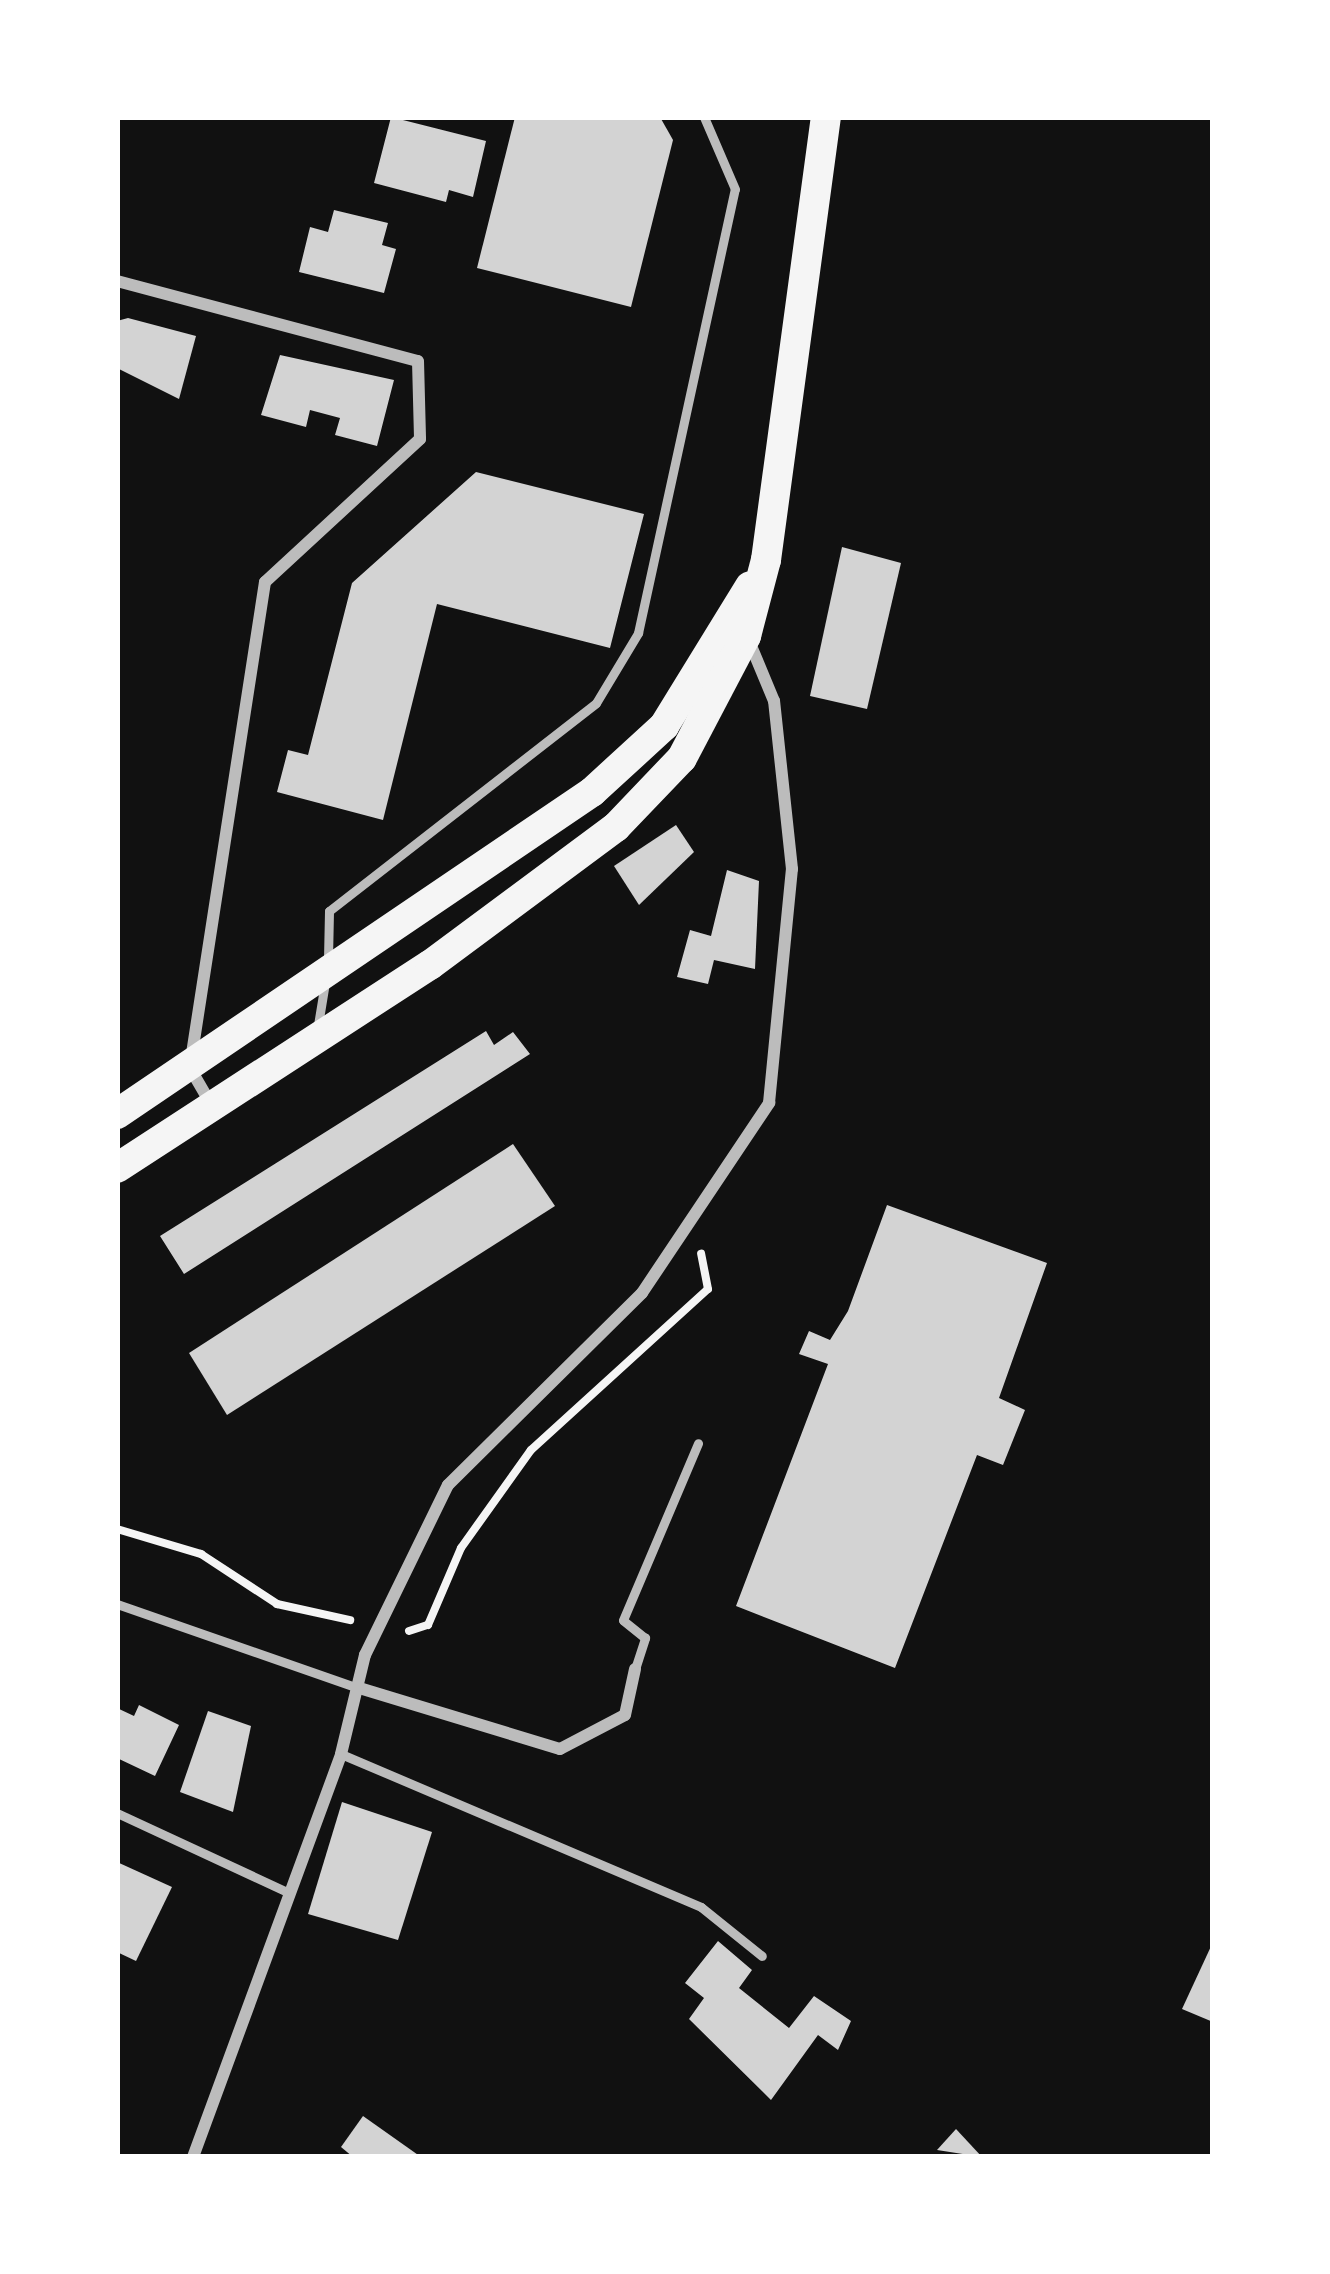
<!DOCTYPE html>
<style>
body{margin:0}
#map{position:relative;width:1330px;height:2274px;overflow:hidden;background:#111;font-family:"Fira Sans Condensed",sans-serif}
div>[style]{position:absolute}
.building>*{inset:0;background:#d3d3d3}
.path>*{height:8px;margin:-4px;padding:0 4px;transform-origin:4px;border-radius:4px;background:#f5f5f5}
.service>*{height:9px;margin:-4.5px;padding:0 4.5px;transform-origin:4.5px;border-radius:4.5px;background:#bcbcbc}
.minor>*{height:12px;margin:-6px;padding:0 6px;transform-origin:6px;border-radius:6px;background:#bcbcbc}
.primary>*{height:30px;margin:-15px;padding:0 15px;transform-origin:15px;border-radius:15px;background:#f5f5f5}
span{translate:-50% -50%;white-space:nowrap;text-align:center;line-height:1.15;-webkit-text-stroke:12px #fff;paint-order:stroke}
.frame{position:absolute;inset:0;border:120px solid #fff;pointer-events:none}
</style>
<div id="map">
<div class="building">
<i style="clip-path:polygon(391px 117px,486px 141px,473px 197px,449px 190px,446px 202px,374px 183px)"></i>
<i style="clip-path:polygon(515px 117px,660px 117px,673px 140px,631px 307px,477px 268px)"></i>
<i style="clip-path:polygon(334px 210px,388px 223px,382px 245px,396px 249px,384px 293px,299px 272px,310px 227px,328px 232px)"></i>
<i style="clip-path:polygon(128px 318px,196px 336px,179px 399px,117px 368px,117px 321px)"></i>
<i style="clip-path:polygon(280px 355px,394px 380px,377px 446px,335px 435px,340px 418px,310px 410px,306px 427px,261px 415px)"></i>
<i style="clip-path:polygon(476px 472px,644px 514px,610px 648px,437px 604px,383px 820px,277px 792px,288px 750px,308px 755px,352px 583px)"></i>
<i style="clip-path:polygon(842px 547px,901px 563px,867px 709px,810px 696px)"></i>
<i style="clip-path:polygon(676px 825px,694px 852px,639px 905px,614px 866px)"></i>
<i style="clip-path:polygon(727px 870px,759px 881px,755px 969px,714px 960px,708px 984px,677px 977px,690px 930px,711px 936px)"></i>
<i style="clip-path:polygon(486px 1031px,494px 1045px,513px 1032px,530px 1054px,184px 1274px,160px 1236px)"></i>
<i style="clip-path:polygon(513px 1144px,555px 1206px,227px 1415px,189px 1353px)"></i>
<i style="clip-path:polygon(887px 1205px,1047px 1263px,999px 1398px,1025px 1410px,1003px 1465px,977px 1455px,895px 1668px,736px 1606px,828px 1364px,799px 1354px,809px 1331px,830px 1340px,848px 1311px)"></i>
<i style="clip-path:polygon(139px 1705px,179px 1725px,155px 1776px,117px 1758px,117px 1708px,134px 1716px)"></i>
<i style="clip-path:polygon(208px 1711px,251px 1726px,233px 1812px,180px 1792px)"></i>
<i style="clip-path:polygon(342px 1802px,432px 1832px,398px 1940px,308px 1914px)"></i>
<i style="clip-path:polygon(117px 1862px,172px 1887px,136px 1961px,117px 1952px)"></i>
<i style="clip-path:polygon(718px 1941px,752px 1970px,739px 1988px,789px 2028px,814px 1996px,851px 2021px,838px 2050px,818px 2035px,771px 2100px,689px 2019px,704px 1998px,685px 1983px)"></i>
<i style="clip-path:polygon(1213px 1942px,1213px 2022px,1182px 2009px)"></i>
<i style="clip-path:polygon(363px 2116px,421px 2157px,353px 2157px,341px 2147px)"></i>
<i style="clip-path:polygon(956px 2129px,982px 2157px,937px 2150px)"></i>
</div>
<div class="path">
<i style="left:117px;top:1529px;width:88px;rotate:16.6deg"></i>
<i style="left:201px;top:1554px;width:91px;rotate:33.3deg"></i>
<i style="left:277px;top:1604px;width:75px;rotate:12.4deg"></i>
<i style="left:409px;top:1631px;width:20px;rotate:-18deg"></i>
<i style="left:428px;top:1625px;width:84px;rotate:-66.8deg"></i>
<i style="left:461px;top:1548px;width:120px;rotate:-54.5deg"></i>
<i style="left:531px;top:1450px;width:239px;rotate:-42.3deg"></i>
<i style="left:708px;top:1289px;width:36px;rotate:-101deg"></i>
</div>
<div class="service">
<i style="left:328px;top:959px;width:48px;rotate:-88.8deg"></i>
<i style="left:329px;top:911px;width:338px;rotate:-37.9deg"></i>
<i style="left:596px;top:703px;width:82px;rotate:-59deg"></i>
<i style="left:638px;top:633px;width:454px;rotate:-77.7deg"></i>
<i style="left:735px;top:189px;width:78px;rotate:-113.3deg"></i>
<i style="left:317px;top:1031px;width:50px;rotate:-80.7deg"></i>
<i style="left:117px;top:1604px;width:253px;rotate:19.2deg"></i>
<i style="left:635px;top:1669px;width:33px;rotate:-72deg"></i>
<i style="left:645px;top:1638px;width:28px;rotate:-141deg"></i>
<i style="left:623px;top:1620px;width:192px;rotate:-67deg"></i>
<i style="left:341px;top:1754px;width:391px;rotate:23deg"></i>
<i style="left:701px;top:1907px;width:78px;rotate:38.8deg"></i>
<i style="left:117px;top:1813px;width:190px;rotate:24.9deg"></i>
</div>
<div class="minor">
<i style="left:117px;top:281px;width:311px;rotate:14.9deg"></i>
<i style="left:418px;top:361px;width:78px;rotate:88.5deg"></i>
<i style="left:420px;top:439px;width:211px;rotate:137.3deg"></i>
<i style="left:265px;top:582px;width:492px;rotate:98.8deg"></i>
<i style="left:190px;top:1068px;width:44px;rotate:59.9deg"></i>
<i style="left:356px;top:1687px;width:213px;rotate:16.9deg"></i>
<i style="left:560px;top:1749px;width:73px;rotate:-27.6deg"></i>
<i style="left:625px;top:1715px;width:47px;rotate:-77.7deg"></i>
<i style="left:193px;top:2157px;width:429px;rotate:-69.8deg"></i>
<i style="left:341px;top:1754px;width:102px;rotate:-76.4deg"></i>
<i style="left:365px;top:1655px;width:189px;rotate:-64deg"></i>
<i style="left:448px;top:1485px;width:273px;rotate:-44.7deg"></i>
<i style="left:642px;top:1293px;width:229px;rotate:-56.2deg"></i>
<i style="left:769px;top:1103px;width:235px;rotate:-84.4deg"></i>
<i style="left:792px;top:869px;width:169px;rotate:-96.1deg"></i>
<i style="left:774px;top:701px;width:65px;rotate:-112.6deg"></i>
</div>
<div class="primary">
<i style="left:117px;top:1114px;width:574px;rotate:-34.13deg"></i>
<i style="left:592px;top:792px;width:98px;rotate:-42.5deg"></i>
<i style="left:664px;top:726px;width:164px;rotate:-58.4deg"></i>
<i style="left:117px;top:1168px;width:373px;rotate:-33deg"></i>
<i style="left:430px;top:965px;width:232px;rotate:-36.6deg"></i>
<i style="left:616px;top:827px;width:95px;rotate:-46.3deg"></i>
<i style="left:682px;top:758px;width:138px;rotate:-62.3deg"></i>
<i style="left:746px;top:636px;width:79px;rotate:-75.3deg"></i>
<i style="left:766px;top:560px;width:447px;rotate:-82.3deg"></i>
</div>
<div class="frame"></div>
</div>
